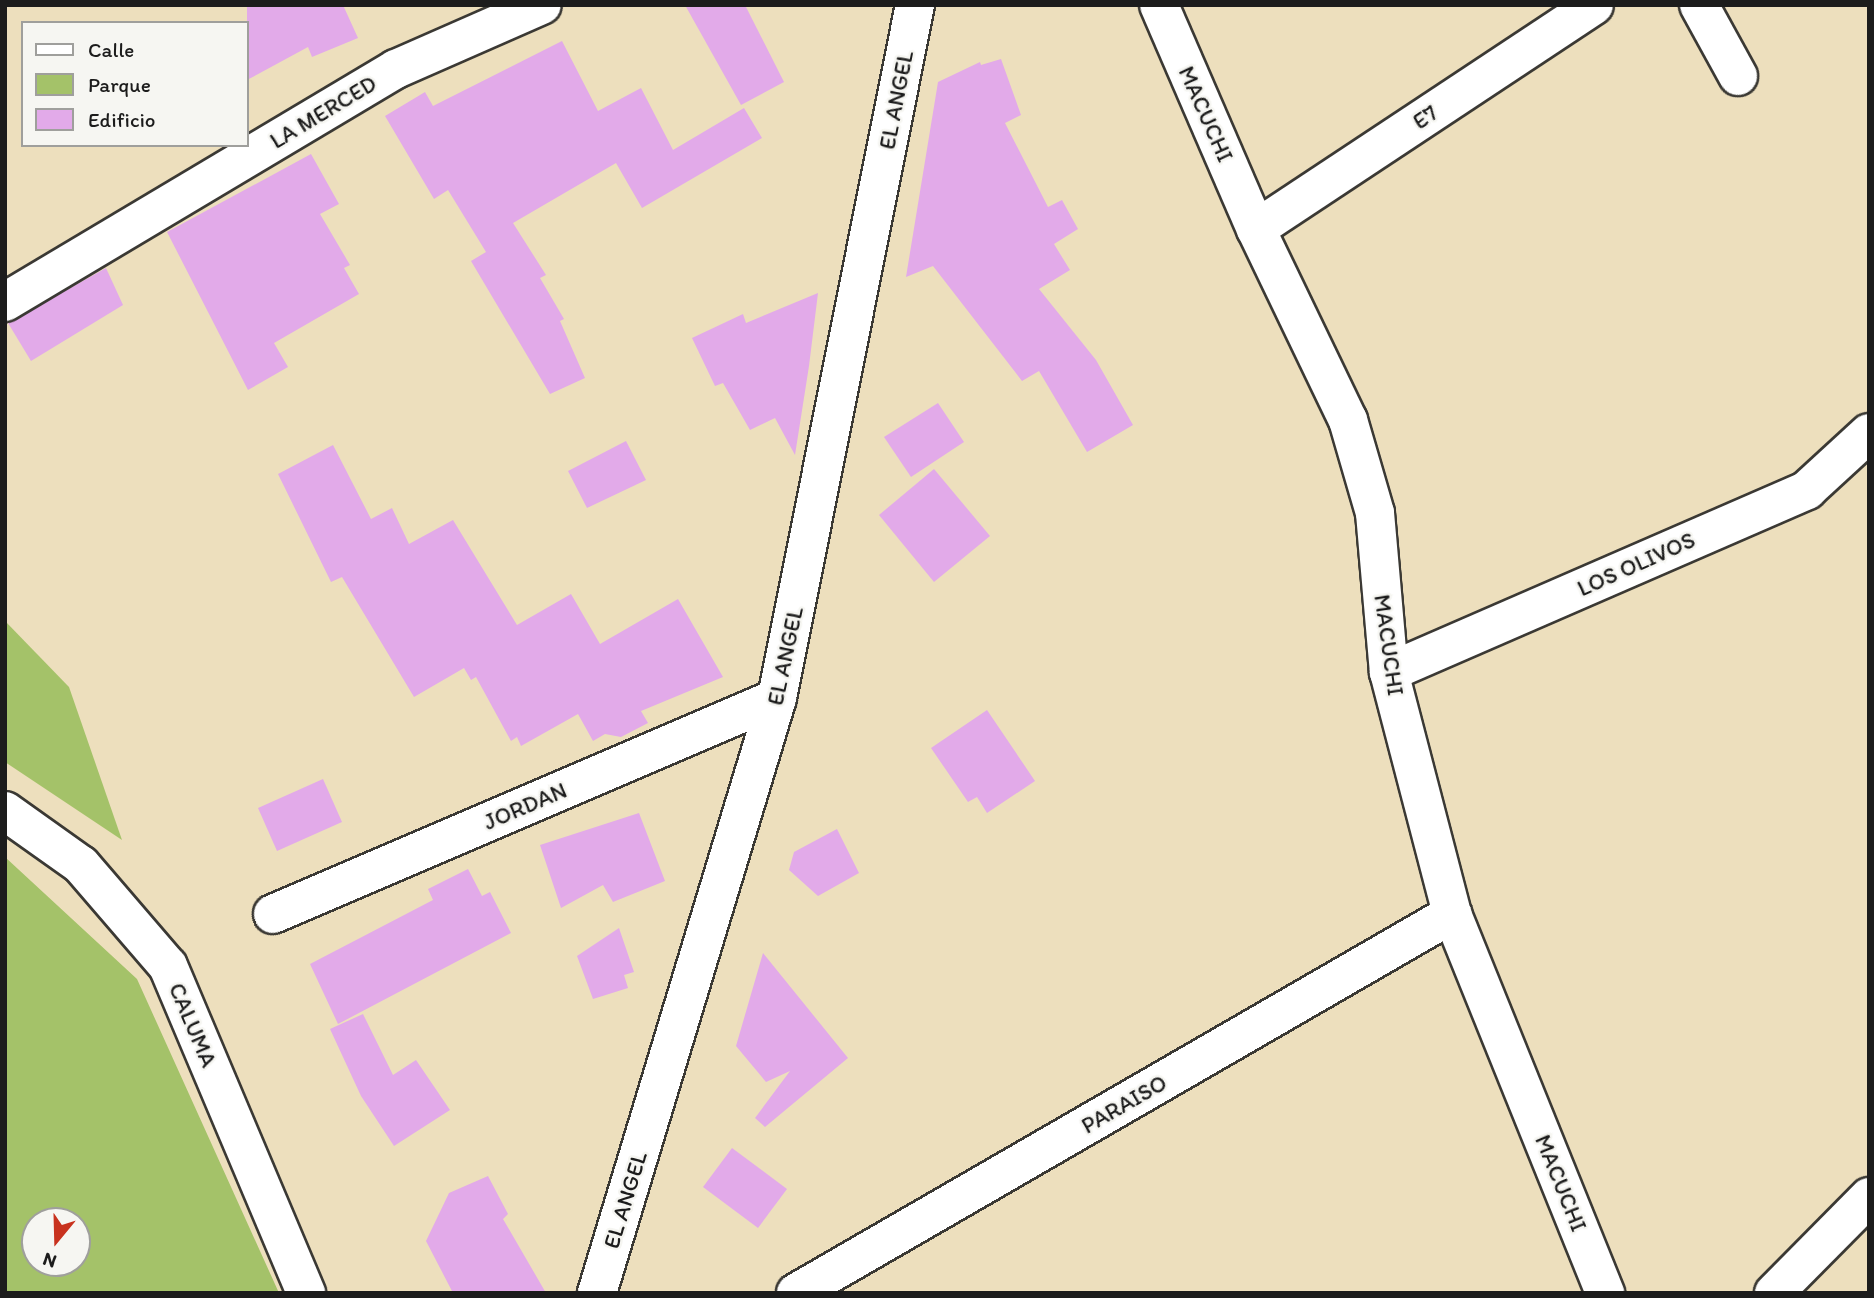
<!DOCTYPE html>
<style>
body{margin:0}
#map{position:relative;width:1874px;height:1298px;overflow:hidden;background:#eddfbd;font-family:Itim,sans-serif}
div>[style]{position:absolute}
.green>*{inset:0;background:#a4c269}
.building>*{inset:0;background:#e2aae9}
.roads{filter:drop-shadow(2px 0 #3b3934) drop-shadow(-2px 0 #3b3934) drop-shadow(0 2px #3b3934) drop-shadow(0 -2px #3b3934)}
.minor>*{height:38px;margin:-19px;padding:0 19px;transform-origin:19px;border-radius:19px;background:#fff}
span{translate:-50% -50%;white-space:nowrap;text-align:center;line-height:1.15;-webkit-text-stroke:5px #f6f6f2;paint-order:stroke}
.street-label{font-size:23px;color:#1c1c1c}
.frame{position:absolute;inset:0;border:7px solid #1c1c1c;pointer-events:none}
.legend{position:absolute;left:21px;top:21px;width:228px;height:126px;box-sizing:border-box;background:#f6f6f2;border:2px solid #9f9f9c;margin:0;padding:9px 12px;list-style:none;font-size:21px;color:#1c1c1c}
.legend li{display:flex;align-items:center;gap:14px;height:35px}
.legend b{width:35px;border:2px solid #9f9f9c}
.north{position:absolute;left:21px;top:1207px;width:70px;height:70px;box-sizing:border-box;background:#f6f6f2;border:2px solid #9f9f9c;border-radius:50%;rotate:199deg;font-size:19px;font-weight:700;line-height:28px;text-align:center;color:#1c1c1c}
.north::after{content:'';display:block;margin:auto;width:24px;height:32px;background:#c8321e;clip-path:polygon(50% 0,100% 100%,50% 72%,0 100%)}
</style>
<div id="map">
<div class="green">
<i style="clip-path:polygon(5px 621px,69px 687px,122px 840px,5px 762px)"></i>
<i style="clip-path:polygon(evenodd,5px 857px,137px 979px,279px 1293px,5px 1293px,5px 857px,35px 1221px,77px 1221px,77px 1263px,35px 1263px,35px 1221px)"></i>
</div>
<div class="building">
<i style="clip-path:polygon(247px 5px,343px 5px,358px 38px,312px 57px,308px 47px,247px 80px)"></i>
<i style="clip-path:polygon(685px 5px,745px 5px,784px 82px,741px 105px)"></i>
<i style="clip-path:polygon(562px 41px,598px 111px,641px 88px,673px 150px,744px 108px,762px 138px,642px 208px,616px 163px,513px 223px,546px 275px,540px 278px,564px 319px,560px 321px,585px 378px,550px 394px,471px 261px,486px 252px,448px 190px,434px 199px,385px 116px,425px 92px,433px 106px)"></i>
<i style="clip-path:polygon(1001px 59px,1021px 115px,1005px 123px,1048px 207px,1062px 200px,1078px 229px,1054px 244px,1070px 270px,1039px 289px,1096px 360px,1133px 425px,1087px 452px,1039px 371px,1022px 381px,933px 266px,906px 277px,938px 82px,980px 62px,981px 65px)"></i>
<i style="clip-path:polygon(311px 154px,339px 204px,320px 214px,350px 265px,344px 268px,359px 294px,274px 343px,288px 367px,248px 390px,167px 232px)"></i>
<i style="clip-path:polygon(106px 268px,123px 305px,31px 361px,8px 323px)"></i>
<i style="clip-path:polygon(818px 293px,809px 366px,795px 455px,775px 418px,750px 430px,723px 383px,715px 386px,692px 338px,743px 314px,746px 323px)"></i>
<i style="clip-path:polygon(938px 403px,964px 442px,911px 477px,884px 437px)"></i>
<i style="clip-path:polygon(626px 441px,646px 480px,587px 508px,568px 471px)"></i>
<i style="clip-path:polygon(333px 445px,371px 519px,392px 508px,409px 544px,453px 520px,517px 625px,571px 594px,600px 644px,678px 599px,723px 677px,641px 711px,648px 723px,621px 737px,605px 734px,593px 741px,578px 714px,521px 746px,517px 737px,511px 741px,476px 677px,471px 680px,464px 668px,414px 697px,342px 577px,331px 582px,278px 474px)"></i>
<i style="clip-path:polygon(934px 469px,990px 536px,934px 582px,879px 515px)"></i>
<i style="clip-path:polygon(987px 710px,1035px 781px,987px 813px,977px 797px,968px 802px,931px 748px)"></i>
<i style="clip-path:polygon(323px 779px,342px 822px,277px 851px,258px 808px)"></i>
<i style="clip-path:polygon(639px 813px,665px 881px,613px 902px,603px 885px,561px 908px,540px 845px)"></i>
<i style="clip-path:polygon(837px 829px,859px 873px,818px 896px,789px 870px,794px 852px)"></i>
<i style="clip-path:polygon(468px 869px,482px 896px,490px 892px,511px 933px,338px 1024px,310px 964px,433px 900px,428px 889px)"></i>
<i style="clip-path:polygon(619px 928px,634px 972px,624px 975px,628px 988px,593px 999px,577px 956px)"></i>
<i style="clip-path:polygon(763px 953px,848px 1058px,765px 1127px,755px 1118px,790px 1071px,766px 1082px,736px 1046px)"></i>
<i style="clip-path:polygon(363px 1014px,393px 1075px,416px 1060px,450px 1110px,394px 1146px,361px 1096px,330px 1029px)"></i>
<i style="clip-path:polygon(732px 1148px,787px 1189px,758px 1228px,703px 1187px)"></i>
<i style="clip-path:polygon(488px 1176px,508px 1214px,503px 1219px,546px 1293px,453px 1293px,426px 1241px,449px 1193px)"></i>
</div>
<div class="roads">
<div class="minor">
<i style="left:1159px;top:5px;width:244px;rotate:66.6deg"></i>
<i style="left:1256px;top:229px;width:212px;rotate:64.3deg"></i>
<i style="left:1348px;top:420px;width:97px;rotate:73.8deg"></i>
<i style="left:1375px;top:513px;width:160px;rotate:85deg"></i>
<i style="left:1389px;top:672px;width:250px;rotate:75.4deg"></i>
<i style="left:1452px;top:914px;width:409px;rotate:68deg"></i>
<i style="left:1699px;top:5px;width:81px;rotate:61.2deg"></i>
<i style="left:1256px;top:229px;width:405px;rotate:-33.5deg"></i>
<i style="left:5px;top:302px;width:455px;rotate:-30.8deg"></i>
<i style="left:396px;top:69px;width:159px;rotate:-23.7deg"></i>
<i style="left:1389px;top:672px;width:456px;rotate:-23.5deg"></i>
<i style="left:1807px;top:490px;width:84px;rotate:-42.6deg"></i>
<i style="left:5px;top:811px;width:93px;rotate:35.4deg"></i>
<i style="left:81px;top:865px;width:133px;rotate:49.3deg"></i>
<i style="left:168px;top:966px;width:355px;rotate:67.1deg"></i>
<i style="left:273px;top:914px;width:548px;rotate:-23.2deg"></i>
<i style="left:597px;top:1293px;width:622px;rotate:-73.17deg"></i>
<i style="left:777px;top:698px;width:707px;rotate:-78.74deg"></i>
<i style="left:796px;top:1293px;width:758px;rotate:-30.02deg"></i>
<i style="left:1774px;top:1293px;width:135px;rotate:-45.3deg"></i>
</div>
</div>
<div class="street-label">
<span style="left:896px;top:100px;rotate:-79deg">EL ANGEL</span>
<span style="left:323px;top:112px;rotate:-31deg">LA MERCED</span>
<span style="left:1206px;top:114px;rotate:66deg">MACUCHI</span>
<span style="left:1425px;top:117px;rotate:-34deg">E7</span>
<span style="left:1636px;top:564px;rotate:-24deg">LOS OLIVOS</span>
<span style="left:1389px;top:645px;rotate:82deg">MACUCHI</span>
<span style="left:785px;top:656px;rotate:-78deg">EL ANGEL</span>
<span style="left:525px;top:806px;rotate:-23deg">JORDAN</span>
<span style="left:193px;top:1025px;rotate:67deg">CALUMA</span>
<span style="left:1124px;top:1104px;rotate:-30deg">PARAISO</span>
<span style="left:1561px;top:1183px;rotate:68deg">MACUCHI</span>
<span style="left:625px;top:1200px;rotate:-73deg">EL ANGEL</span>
</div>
<div class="frame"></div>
<ul class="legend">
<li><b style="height:9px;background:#fff"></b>Calle</li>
<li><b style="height:19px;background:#a4c269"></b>Parque</li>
<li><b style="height:19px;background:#e2aae9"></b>Edificio</li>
</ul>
<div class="north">N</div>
</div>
